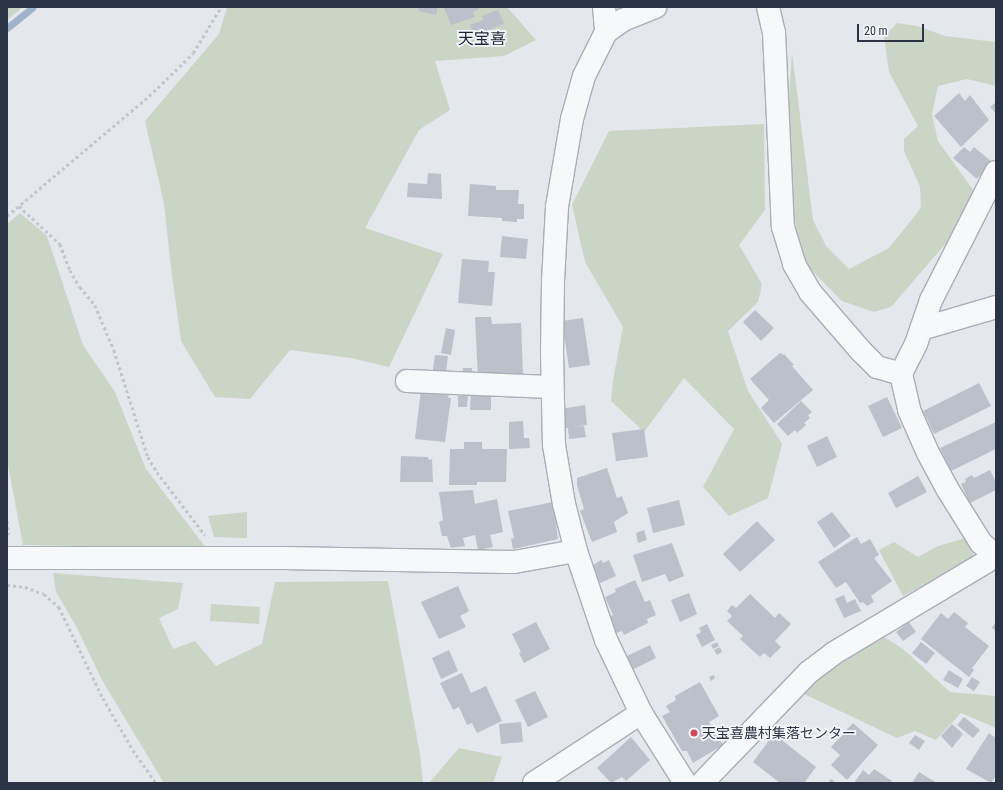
<!DOCTYPE html>
<meta charset="utf-8">
<style>
body{margin:0}
#map{position:relative;width:1003px;height:790px;overflow:hidden;background:#e4e7ec;font-family:"Roboto Condensed","Noto Sans JP",sans-serif}
div>[style]{position:absolute}
.green>*{inset:0;background:#c9d6c5}
.stream>*{height:7px;margin:-3.5px;padding:0 3.5px;transform-origin:3.5px;border-radius:3.5px;background:#9fb4cc}
.building>*{inset:0;background:#bbc0ca}
.path>*{height:2.5px;margin-top:-1.25px;transform-origin:0;background:repeating-linear-gradient(90deg,#c2c5cb 0 3px,transparent 0 6px)}
.roads{filter:drop-shadow(1px 0 #a9aeb7) drop-shadow(-1px 0 #a9aeb7) drop-shadow(0 1px #a9aeb7) drop-shadow(0 -1px #a9aeb7)}
.minor>*{height:22px;margin:-11px;padding:0 11px;transform-origin:11px;border-radius:11px;background:#f7f8fa}
.dots>*{width:11px;height:11px;translate:-50% -50%;box-sizing:border-box;border:2px solid #f4f6f9;border-radius:50%}
span{translate:-50% -50%;white-space:nowrap;text-align:center;line-height:1.15;-webkit-text-stroke:3.5px #f4f6f9;paint-order:stroke}
.poi-label{font-size:14px;color:#2b3445}
.left{translate:0 -50%;text-align:left}
.quarter-label{font-size:16px;color:#1d2536}
.frame{position:absolute;inset:0;border:8px solid #2b3445;pointer-events:none}
.scale{position:absolute;left:857px;top:24px;width:67px;height:18px;box-sizing:border-box;border:2px solid #2b3445;border-top:0;padding-left:5px;font-size:12px;line-height:14px;white-space:nowrap;color:#2b3445;-webkit-text-stroke:3px #f4f6f9;paint-order:stroke}
</style>
<div id="map">
<div class="green">
<i style="clip-path:polygon(7px 7px,23px 7px,7px 20px)"></i>
<i style="clip-path:polygon(227px 7px,507px 7px,536px 40px,504px 56px,435px 61px,450px 110px,419px 130px,365px 228px,443px 254px,389px 367px,351px 358px,290px 350px,250px 399px,215px 397px,181px 341px,171px 268px,164px 204px,145px 121px,219px 34px)"></i>
<i style="clip-path:polygon(897px 23px,917px 26px,945px 36px,996px 42px,996px 86px,967px 79px,938px 86px,932px 114px,938px 141px,976px 194px,960px 227px,891px 307px,874px 312px,842px 301px,804px 263px,796px 227px,786px 145px,792px 52px,813px 220px,826px 246px,849px 269px,889px 248px,921px 208px,920px 187px,904px 151px,904px 139px,918px 126px,889px 72px,884px 37px)"></i>
<i style="clip-path:polygon(764px 124px,765px 210px,739px 245px,762px 284px,758px 302px,728px 331px,748px 391px,782px 444px,768px 498px,729px 516px,703px 487px,734px 429px,684px 378px,644px 432px,611px 401px,613px 380px,623px 327px,585px 262px,572px 205px,609px 131px)"></i>
<i style="clip-path:polygon(20px 213px,47px 236px,83px 345px,115px 392px,146px 469px,206px 548px,23px 545px,7px 460px,7px 224px)"></i>
<i style="clip-path:polygon(247px 512px,247px 538px,214px 537px,208px 516px)"></i>
<i style="clip-path:polygon(965px 538px,974px 557px,903px 596px,879px 550px,894px 542px,918px 557px,938px 546px)"></i>
<i style="clip-path:polygon(53px 573px,183px 583px,178px 609px,159px 618px,173px 649px,195px 641px,216px 666px,262px 644px,275px 582px,388px 581px,420px 754px,423px 783px,164px 783px,103px 682px,76px 626px,56px 592px)"></i>
<i style="clip-path:polygon(211px 604px,260px 607px,259px 624px,210px 621px)"></i>
<i style="clip-path:polygon(880px 634px,903px 649px,950px 692px,996px 696px,996px 728px,961px 713px,936px 740px,915px 731px,897px 738px,802px 693px,839px 657px)"></i>
<i style="clip-path:polygon(459px 748px,502px 757px,493px 783px,429px 783px)"></i>
</div>
<div class="stream">
<i style="left:7px;top:28px;width:33px;rotate:-39deg"></i>
</div>
<div class="building">
<i style="clip-path:polygon(419px 7px,438px 7px,436px 15px,418px 11px)"></i>
<i style="clip-path:polygon(444px 7px,478px 7px,479px 9px,473px 12px,475px 17px,451px 25px)"></i>
<i style="clip-path:polygon(498px 10px,504px 24px,474px 36px,470px 25px,483px 20px,482px 16px)"></i>
<i style="clip-path:polygon(959px 93px,965px 101px,970px 95px,989px 120px,961px 147px,934px 116px)"></i>
<i style="clip-path:polygon(996px 102px,996px 113px,990px 107px)"></i>
<i style="clip-path:polygon(964px 147px,970px 152px,974px 147px,992px 162px,977px 179px,953px 158px)"></i>
<i style="clip-path:polygon(428px 173px,441px 174px,442px 199px,407px 197px,408px 183px,427px 184px)"></i>
<i style="clip-path:polygon(470px 184px,496px 186px,496px 190px,519px 190px,518px 204px,524px 204px,524px 219px,517px 219px,517px 222px,502px 221px,502px 218px,468px 216px)"></i>
<i style="clip-path:polygon(502px 236px,528px 239px,526px 259px,500px 257px)"></i>
<i style="clip-path:polygon(462px 259px,489px 261px,488px 272px,495px 272px,492px 306px,458px 303px)"></i>
<i style="clip-path:polygon(755px 310px,774px 328px,761px 341px,743px 322px)"></i>
<i style="clip-path:polygon(475px 317px,491px 317px,492px 324px,521px 323px,523px 375px,488px 376px,478px 379px)"></i>
<i style="clip-path:polygon(583px 318px,590px 365px,569px 368px,562px 321px)"></i>
<i style="clip-path:polygon(446px 328px,455px 330px,451px 355px,441px 353px)"></i>
<i style="clip-path:polygon(780px 353px,783px 355px,784px 354px,794px 365px,792px 366px,813px 390px,774px 423px,761px 408px,769px 400px,750px 379px)"></i>
<i style="clip-path:polygon(435px 355px,448px 356px,445px 378px,432px 376px)"></i>
<i style="clip-path:polygon(463px 368px,472px 368px,471px 379px,462px 378px)"></i>
<i style="clip-path:polygon(979px 383px,991px 406px,934px 434px,923px 411px)"></i>
<i style="clip-path:polygon(421px 390px,449px 394px,448px 398px,451px 398px,445px 442px,415px 439px)"></i>
<i style="clip-path:polygon(471px 391px,491px 391px,491px 410px,470px 410px)"></i>
<i style="clip-path:polygon(458px 396px,468px 396px,467px 407px,458px 407px)"></i>
<i style="clip-path:polygon(887px 397px,902px 428px,883px 437px,868px 406px)"></i>
<i style="clip-path:polygon(801px 401px,812px 412px,808px 415px,810px 418px,804px 423px,806px 425px,797px 433px,795px 430px,788px 436px,777px 424px)"></i>
<i style="clip-path:polygon(585px 405px,587px 425px,572px 427px,584px 426px,586px 437px,569px 439px,568px 428px,564px 428px,561px 409px)"></i>
<i style="clip-path:polygon(523px 421px,524px 438px,529px 438px,530px 448px,509px 449px,509px 422px)"></i>
<i style="clip-path:polygon(996px 422px,996px 449px,951px 471px,940px 448px)"></i>
<i style="clip-path:polygon(644px 429px,648px 457px,616px 461px,612px 433px)"></i>
<i style="clip-path:polygon(827px 436px,837px 457px,817px 467px,807px 446px)"></i>
<i style="clip-path:polygon(464px 442px,482px 442px,482px 449px,507px 449px,506px 482px,477px 482px,477px 485px,449px 485px,450px 449px,464px 449px)"></i>
<i style="clip-path:polygon(401px 456px,428px 457px,429px 460px,432px 459px,433px 482px,400px 482px)"></i>
<i style="clip-path:polygon(607px 468px,617px 498px,622px 496px,628px 513px,614px 522px,617px 532px,592px 542px,580px 511px,584px 509px,577px 485px,577px 478px)"></i>
<i style="clip-path:polygon(990px 470px,996px 482px,996px 490px,970px 503px,961px 484px,966px 482px,965px 479px,972px 475px,974px 478px)"></i>
<i style="clip-path:polygon(918px 476px,927px 492px,896px 508px,888px 493px)"></i>
<i style="clip-path:polygon(473px 490px,475px 504px,497px 499px,503px 532px,490px 535px,493px 547px,478px 550px,475px 535px,463px 538px,465px 546px,451px 548px,447px 536px,442px 536px,439px 522px,443px 520px,439px 492px)"></i>
<i style="clip-path:polygon(679px 500px,685px 525px,653px 533px,647px 508px)"></i>
<i style="clip-path:polygon(553px 502px,558px 539px,513px 549px,511px 539px,514px 538px,508px 511px)"></i>
<i style="clip-path:polygon(832px 512px,851px 536px,834px 548px,817px 522px)"></i>
<i style="clip-path:polygon(757px 521px,775px 540px,740px 572px,723px 554px)"></i>
<i style="clip-path:polygon(644px 530px,647px 540px,638px 543px,636px 533px)"></i>
<i style="clip-path:polygon(857px 537px,861px 544px,870px 539px,879px 555px,874px 558px,892px 581px,871px 596px,874px 602px,867px 606px,863px 602px,860px 603px,846px 582px,836px 588px,818px 562px)"></i>
<i style="clip-path:polygon(672px 543px,684px 576px,669px 582px,665px 574px,642px 582px,633px 555px)"></i>
<i style="clip-path:polygon(601px 560px,603px 563px,609px 560px,616px 576px,600px 583px,593px 565px)"></i>
<i style="clip-path:polygon(635px 580px,645px 602px,650px 600px,656px 615px,647px 619px,648px 623px,624px 635px,622px 631px,616px 633px,609px 617px,613px 615px,605px 597px,616px 592px,615px 589px)"></i>
<i style="clip-path:polygon(458px 586px,469px 611px,460px 616px,466px 627px,439px 639px,421px 602px)"></i>
<i style="clip-path:polygon(689px 593px,697px 614px,680px 622px,671px 600px)"></i>
<i style="clip-path:polygon(750px 594px,775px 618px,779px 613px,791px 624px,775px 641px,781px 647px,770px 658px,764px 653px,760px 657px,740px 639px,743px 636px,727px 621px,732px 616px,727px 611px,732px 605px,736px 608px)"></i>
<i style="clip-path:polygon(844px 595px,847px 603px,855px 599px,861px 611px,844px 618px,835px 599px)"></i>
<i style="clip-path:polygon(954px 612px,968px 623px,965px 627px,989px 646px,972px 668px,974px 670px,969px 677px,921px 639px,941px 613px,948px 619px)"></i>
<i style="clip-path:polygon(996px 621px,996px 631px,992px 628px)"></i>
<i style="clip-path:polygon(536px 622px,550px 649px,524px 663px,519px 653px,521px 652px,512px 634px)"></i>
<i style="clip-path:polygon(909px 622px,916px 632px,903px 641px,896px 632px)"></i>
<i style="clip-path:polygon(707px 624px,715px 640px,702px 647px,696px 635px,701px 632px,699px 628px)"></i>
<i style="clip-path:polygon(717px 642px,719px 646px,713px 649px,711px 645px)"></i>
<i style="clip-path:polygon(921px 642px,935px 653px,926px 664px,912px 653px)"></i>
<i style="clip-path:polygon(650px 645px,656px 658px,632px 670px,625px 657px)"></i>
<i style="clip-path:polygon(720px 647px,722px 652px,717px 655px,714px 650px)"></i>
<i style="clip-path:polygon(449px 650px,458px 671px,441px 679px,432px 658px)"></i>
<i style="clip-path:polygon(949px 670px,963px 679px,958px 688px,943px 680px)"></i>
<i style="clip-path:polygon(462px 673px,471px 693px,486px 686px,502px 721px,477px 733px,472px 723px,467px 725px,459px 707px,453px 710px,440px 683px)"></i>
<i style="clip-path:polygon(714px 675px,715px 678px,711px 681px,709px 677px)"></i>
<i style="clip-path:polygon(972px 677px,980px 682px,974px 691px,966px 686px)"></i>
<i style="clip-path:polygon(700px 682px,719px 716px,709px 722px,723px 745px,693px 763px,687px 751px,682px 751px,662px 716px,670px 712px,666px 706px,676px 700px,675px 696px)"></i>
<i style="clip-path:polygon(535px 691px,548px 717px,528px 727px,515px 700px)"></i>
<i style="clip-path:polygon(964px 717px,980px 730px,973px 738px,957px 725px)"></i>
<i style="clip-path:polygon(521px 722px,523px 742px,501px 744px,499px 724px)"></i>
<i style="clip-path:polygon(853px 723px,878px 745px,847px 780px,831px 765px,840px 755px,831px 747px)"></i>
<i style="clip-path:polygon(952px 724px,963px 734px,952px 748px,941px 736px)"></i>
<i style="clip-path:polygon(989px 733px,996px 738px,996px 776px,991px 783px,966px 769px)"></i>
<i style="clip-path:polygon(774px 734px,816px 767px,804px 783px,780px 783px,753px 762px)"></i>
<i style="clip-path:polygon(915px 735px,925px 741px,919px 750px,909px 743px)"></i>
<i style="clip-path:polygon(631px 737px,650px 760px,626px 781px,622px 777px,611px 783px,597px 768px)"></i>
<i style="clip-path:polygon(874px 769px,892px 781px,890px 783px,854px 783px,863px 770px,869px 775px)"></i>
<i style="clip-path:polygon(919px 772px,937px 783px,912px 783px)"></i>
<i style="clip-path:polygon(831px 779px,836px 783px,828px 783px)"></i>
</div>
<div class="path">
<i style="left:19px;top:206px;width:56px;rotate:42.8deg"></i>
<i style="left:60px;top:244px;width:28px;rotate:69deg"></i>
<i style="left:70px;top:270px;width:20px;rotate:60deg"></i>
<i style="left:80px;top:287px;width:23px;rotate:50deg"></i>
<i style="left:95px;top:305px;width:49px;rotate:67.1deg"></i>
<i style="left:114px;top:350px;width:112px;rotate:72.4deg"></i>
<i style="left:148px;top:457px;width:17px;rotate:59deg"></i>
<i style="left:157px;top:472px;width:79px;rotate:52.7deg"></i>
<i style="left:7px;top:216px;width:186px;rotate:-40.2deg"></i>
<i style="left:149px;top:96px;width:36px;rotate:-44deg"></i>
<i style="left:175px;top:71px;width:25px;rotate:-45deg"></i>
<i style="left:193px;top:53px;width:54px;rotate:-58.7deg"></i>
<i style="left:7px;top:521px;width:14px;rotate:82deg"></i>
<i style="left:7px;top:585px;width:18px;rotate:6deg"></i>
<i style="left:25px;top:587px;width:20px;rotate:20deg"></i>
<i style="left:44px;top:594px;width:20px;rotate:41deg"></i>
<i style="left:59px;top:607px;width:101px;rotate:64.2deg"></i>
<i style="left:103px;top:698px;width:60px;rotate:60deg"></i>
<i style="left:133px;top:750px;width:40px;rotate:55.1deg"></i>
</div>
<div class="roads">
<div class="minor">
<i style="left:604px;top:7px;width:25px;rotate:85deg"></i>
<i style="left:606px;top:32px;width:49px;rotate:116.6deg"></i>
<i style="left:584px;top:76px;width:45px;rotate:105.6deg"></i>
<i style="left:572px;top:119px;width:89px;rotate:99.7deg"></i>
<i style="left:557px;top:207px;width:74px;rotate:93.1deg"></i>
<i style="left:553px;top:281px;width:71px;rotate:90.8deg"></i>
<i style="left:552px;top:352px;width:93px;rotate:88.8deg"></i>
<i style="left:554px;top:445px;width:60px;rotate:80.4deg"></i>
<i style="left:564px;top:504px;width:49px;rotate:75.7deg"></i>
<i style="left:576px;top:551px;width:94px;rotate:71.4deg"></i>
<i style="left:606px;top:640px;width:81px;rotate:64.4deg"></i>
<i style="left:641px;top:713px;width:83px;rotate:57.8deg"></i>
<i style="left:768px;top:7px;width:26px;rotate:77deg"></i>
<i style="left:774px;top:32px;width:195px;rotate:87.4deg"></i>
<i style="left:783px;top:227px;width:39px;rotate:73deg"></i>
<i style="left:794px;top:264px;width:32px;rotate:60deg"></i>
<i style="left:810px;top:292px;width:78px;rotate:49.2deg"></i>
<i style="left:861px;top:351px;width:23px;rotate:45deg"></i>
<i style="left:877px;top:367px;width:25px;rotate:16deg"></i>
<i style="left:606px;top:32px;width:21px;rotate:-35deg"></i>
<i style="left:623px;top:20px;width:35px;rotate:-22deg"></i>
<i style="left:996px;top:172px;width:144px;rotate:116.9deg"></i>
<i style="left:931px;top:300px;width:46px;rotate:108.8deg"></i>
<i style="left:916px;top:344px;width:34px;rotate:117deg"></i>
<i style="left:901px;top:374px;width:37px;rotate:77deg"></i>
<i style="left:909px;top:410px;width:47px;rotate:66.2deg"></i>
<i style="left:928px;top:453px;width:42px;rotate:61.6deg"></i>
<i style="left:948px;top:490px;width:62px;rotate:58.1deg"></i>
<i style="left:981px;top:543px;width:20px;rotate:41deg"></i>
<i style="left:921px;top:329px;width:78px;rotate:-16.3deg"></i>
<i style="left:407px;top:381px;width:144px;rotate:2.4deg"></i>
<i style="left:7px;top:558px;width:277px"></i>
<i style="left:284px;top:558px;width:230px;rotate:1deg"></i>
<i style="left:514px;top:562px;width:63px;rotate:-10.1deg"></i>
<i style="left:534px;top:783px;width:128px;rotate:-33.2deg"></i>
<i style="left:702px;top:783px;width:154px;rotate:-46.1deg"></i>
<i style="left:809px;top:672px;width:31px;rotate:-37deg"></i>
<i style="left:834px;top:653px;width:177px;rotate:-30.9deg"></i>
<i style="left:986px;top:562px;width:9px;rotate:-58deg"></i>
</div>
</div>
<div class="dots">
<i style="left:694px;top:733px;background:#d1495b"></i>
</div>
<div class="poi-label">
<span class="left" style="left:702px;top:733px">天宝喜農村集落センター</span>
</div>
<div class="quarter-label">
<span style="left:482px;top:39px">天宝喜</span>
</div>
<div class="frame"></div>
<div class="scale">20 m</div>
</div>
